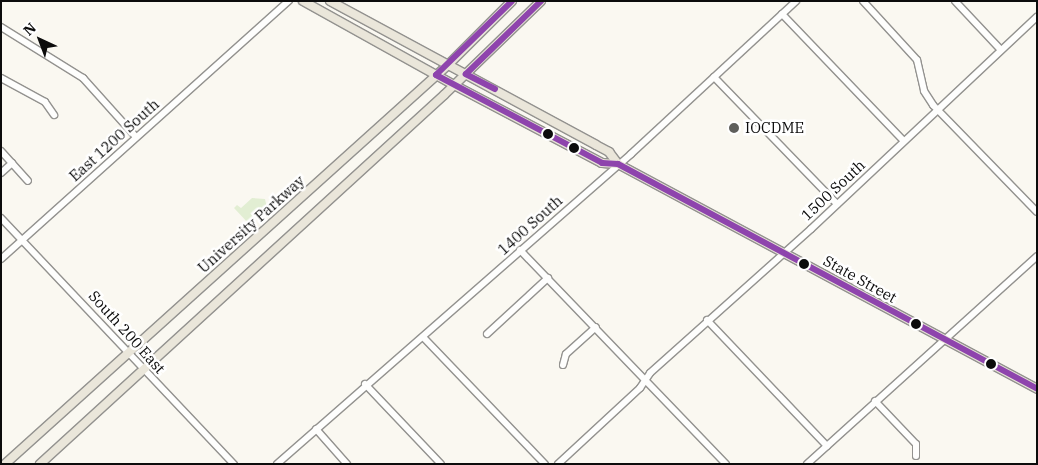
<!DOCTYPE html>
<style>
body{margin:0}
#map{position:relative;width:1038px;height:465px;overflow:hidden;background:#faf8f1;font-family:"IBM Plex Serif",serif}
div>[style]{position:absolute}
.green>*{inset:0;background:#e2eed3}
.roads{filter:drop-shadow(1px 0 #93928f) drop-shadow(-1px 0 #93928f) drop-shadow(0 1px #93928f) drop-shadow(0 -1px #93928f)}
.minor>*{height:6px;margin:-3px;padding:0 3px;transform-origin:3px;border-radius:3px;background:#fefefd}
.major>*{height:8px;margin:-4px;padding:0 4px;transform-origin:4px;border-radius:4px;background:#eae6da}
.bus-1>*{height:6px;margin:-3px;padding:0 3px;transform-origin:3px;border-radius:3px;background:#8e44ad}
.dots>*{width:14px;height:14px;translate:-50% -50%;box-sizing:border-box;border:2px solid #fff;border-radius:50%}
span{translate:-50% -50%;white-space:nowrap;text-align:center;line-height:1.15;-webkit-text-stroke:5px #fff;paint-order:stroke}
.poi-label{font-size:15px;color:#0c0c0c}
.left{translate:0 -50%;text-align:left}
.street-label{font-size:15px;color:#0c0c0c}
.frame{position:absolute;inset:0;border:2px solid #0c0c0c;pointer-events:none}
.north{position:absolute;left:15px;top:15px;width:50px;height:50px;-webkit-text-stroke:4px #fff;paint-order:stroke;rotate:317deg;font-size:14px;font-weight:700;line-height:20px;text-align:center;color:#0c0c0c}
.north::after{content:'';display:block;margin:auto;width:18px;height:22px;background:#0c0c0c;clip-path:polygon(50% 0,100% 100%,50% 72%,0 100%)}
</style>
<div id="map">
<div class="green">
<i style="clip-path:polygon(252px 198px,265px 199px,267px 208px,249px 224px,234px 208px,237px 205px,241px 208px)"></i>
</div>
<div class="roads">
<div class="minor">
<i style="left:863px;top:1px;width:80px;rotate:47.5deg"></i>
<i style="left:917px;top:60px;width:32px;rotate:77deg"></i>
<i style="left:924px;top:91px;width:17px;rotate:57deg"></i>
<i style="left:933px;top:105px;width:149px;rotate:45.8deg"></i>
<i style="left:955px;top:1px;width:67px;rotate:46.8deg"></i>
<i style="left:782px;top:14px;width:176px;rotate:46.2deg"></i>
<i style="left:1px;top:27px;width:97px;rotate:31.9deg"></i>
<i style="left:83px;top:78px;width:79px;rotate:48.1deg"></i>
<i style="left:714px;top:77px;width:177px;rotate:45.9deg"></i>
<i style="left:1px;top:78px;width:50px;rotate:28.6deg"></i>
<i style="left:45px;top:102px;width:16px;rotate:55deg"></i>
<i style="left:1px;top:151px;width:40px;rotate:48deg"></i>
<i style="left:1px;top:173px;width:15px;rotate:-42deg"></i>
<i style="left:1px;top:218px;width:339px;rotate:46.6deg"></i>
<i style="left:520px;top:250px;width:297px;rotate:46.1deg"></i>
<i style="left:1px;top:259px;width:387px;rotate:-41.9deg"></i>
<i style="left:707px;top:320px;width:174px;rotate:46.4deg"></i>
<i style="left:487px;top:334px;width:83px;rotate:-42.6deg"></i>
<i style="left:423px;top:337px;width:176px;rotate:46.2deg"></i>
<i style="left:563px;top:365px;width:11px;rotate:-75deg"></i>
<i style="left:566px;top:354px;width:40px;rotate:-42deg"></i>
<i style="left:365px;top:384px;width:110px;rotate:46.5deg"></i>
<i style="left:875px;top:401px;width:59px;rotate:46.4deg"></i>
<i style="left:916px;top:444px;width:12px;rotate:90deg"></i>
<i style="left:316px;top:429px;width:47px;rotate:48.5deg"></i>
<i style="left:277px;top:464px;width:471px;rotate:-41.2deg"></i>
<i style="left:631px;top:154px;width:225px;rotate:-42.8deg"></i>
<i style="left:558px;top:464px;width:112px;rotate:-42.8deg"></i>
<i style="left:640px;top:388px;width:18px;rotate:-56deg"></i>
<i style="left:650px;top:373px;width:216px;rotate:-41.8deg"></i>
<i style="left:811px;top:229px;width:310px;rotate:-43.2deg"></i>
<i style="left:807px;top:464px;width:310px;rotate:-42.1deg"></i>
</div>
<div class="major">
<i style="left:303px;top:1px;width:173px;rotate:29.1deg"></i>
<i style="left:454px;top:85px;width:167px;rotate:27.8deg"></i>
<i style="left:602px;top:163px;width:16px;rotate:4deg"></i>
<i style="left:618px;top:164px;width:476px;rotate:28.2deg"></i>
<i style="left:330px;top:1px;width:302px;rotate:28.4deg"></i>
<i style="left:596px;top:145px;width:15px;rotate:28deg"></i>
<i style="left:609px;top:152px;width:15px;rotate:53deg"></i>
<i style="left:5px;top:464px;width:598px;rotate:-42.02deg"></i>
<i style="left:449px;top:64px;width:89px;rotate:-45deg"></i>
<i style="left:40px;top:464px;width:547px;rotate:-42.41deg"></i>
<i style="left:444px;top:95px;width:135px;rotate:-44.1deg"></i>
</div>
</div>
<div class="bus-1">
<i style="left:512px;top:1px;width:106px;rotate:135.8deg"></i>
<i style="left:436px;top:75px;width:188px;rotate:27.9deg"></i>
<i style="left:602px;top:163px;width:16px;rotate:4deg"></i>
<i style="left:618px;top:164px;width:476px;rotate:28.2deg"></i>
<i style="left:495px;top:89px;width:33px;rotate:-153deg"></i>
<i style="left:466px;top:74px;width:105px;rotate:-44.2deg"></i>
</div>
<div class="dots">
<i style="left:734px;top:128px;background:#5f5f5c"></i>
<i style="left:548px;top:134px;background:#0c0c0c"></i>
<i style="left:574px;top:148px;background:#0c0c0c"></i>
<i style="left:804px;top:264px;background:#0c0c0c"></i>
<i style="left:916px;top:324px;background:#0c0c0c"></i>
<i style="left:991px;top:364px;background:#0c0c0c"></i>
</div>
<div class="poi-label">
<span class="left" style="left:745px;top:128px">IOCDME</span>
</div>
<div class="street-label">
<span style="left:114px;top:140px;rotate:-42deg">East 1200 South</span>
<span style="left:833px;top:190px;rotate:-43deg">1500 South</span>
<span style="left:251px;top:224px;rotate:-42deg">University Parkway</span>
<span style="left:530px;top:225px;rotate:-42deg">1400 South</span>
<span style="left:860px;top:279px;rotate:29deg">State Street</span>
<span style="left:127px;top:332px;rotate:48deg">South 200 East</span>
</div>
<div class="frame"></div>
<div class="north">N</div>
</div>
